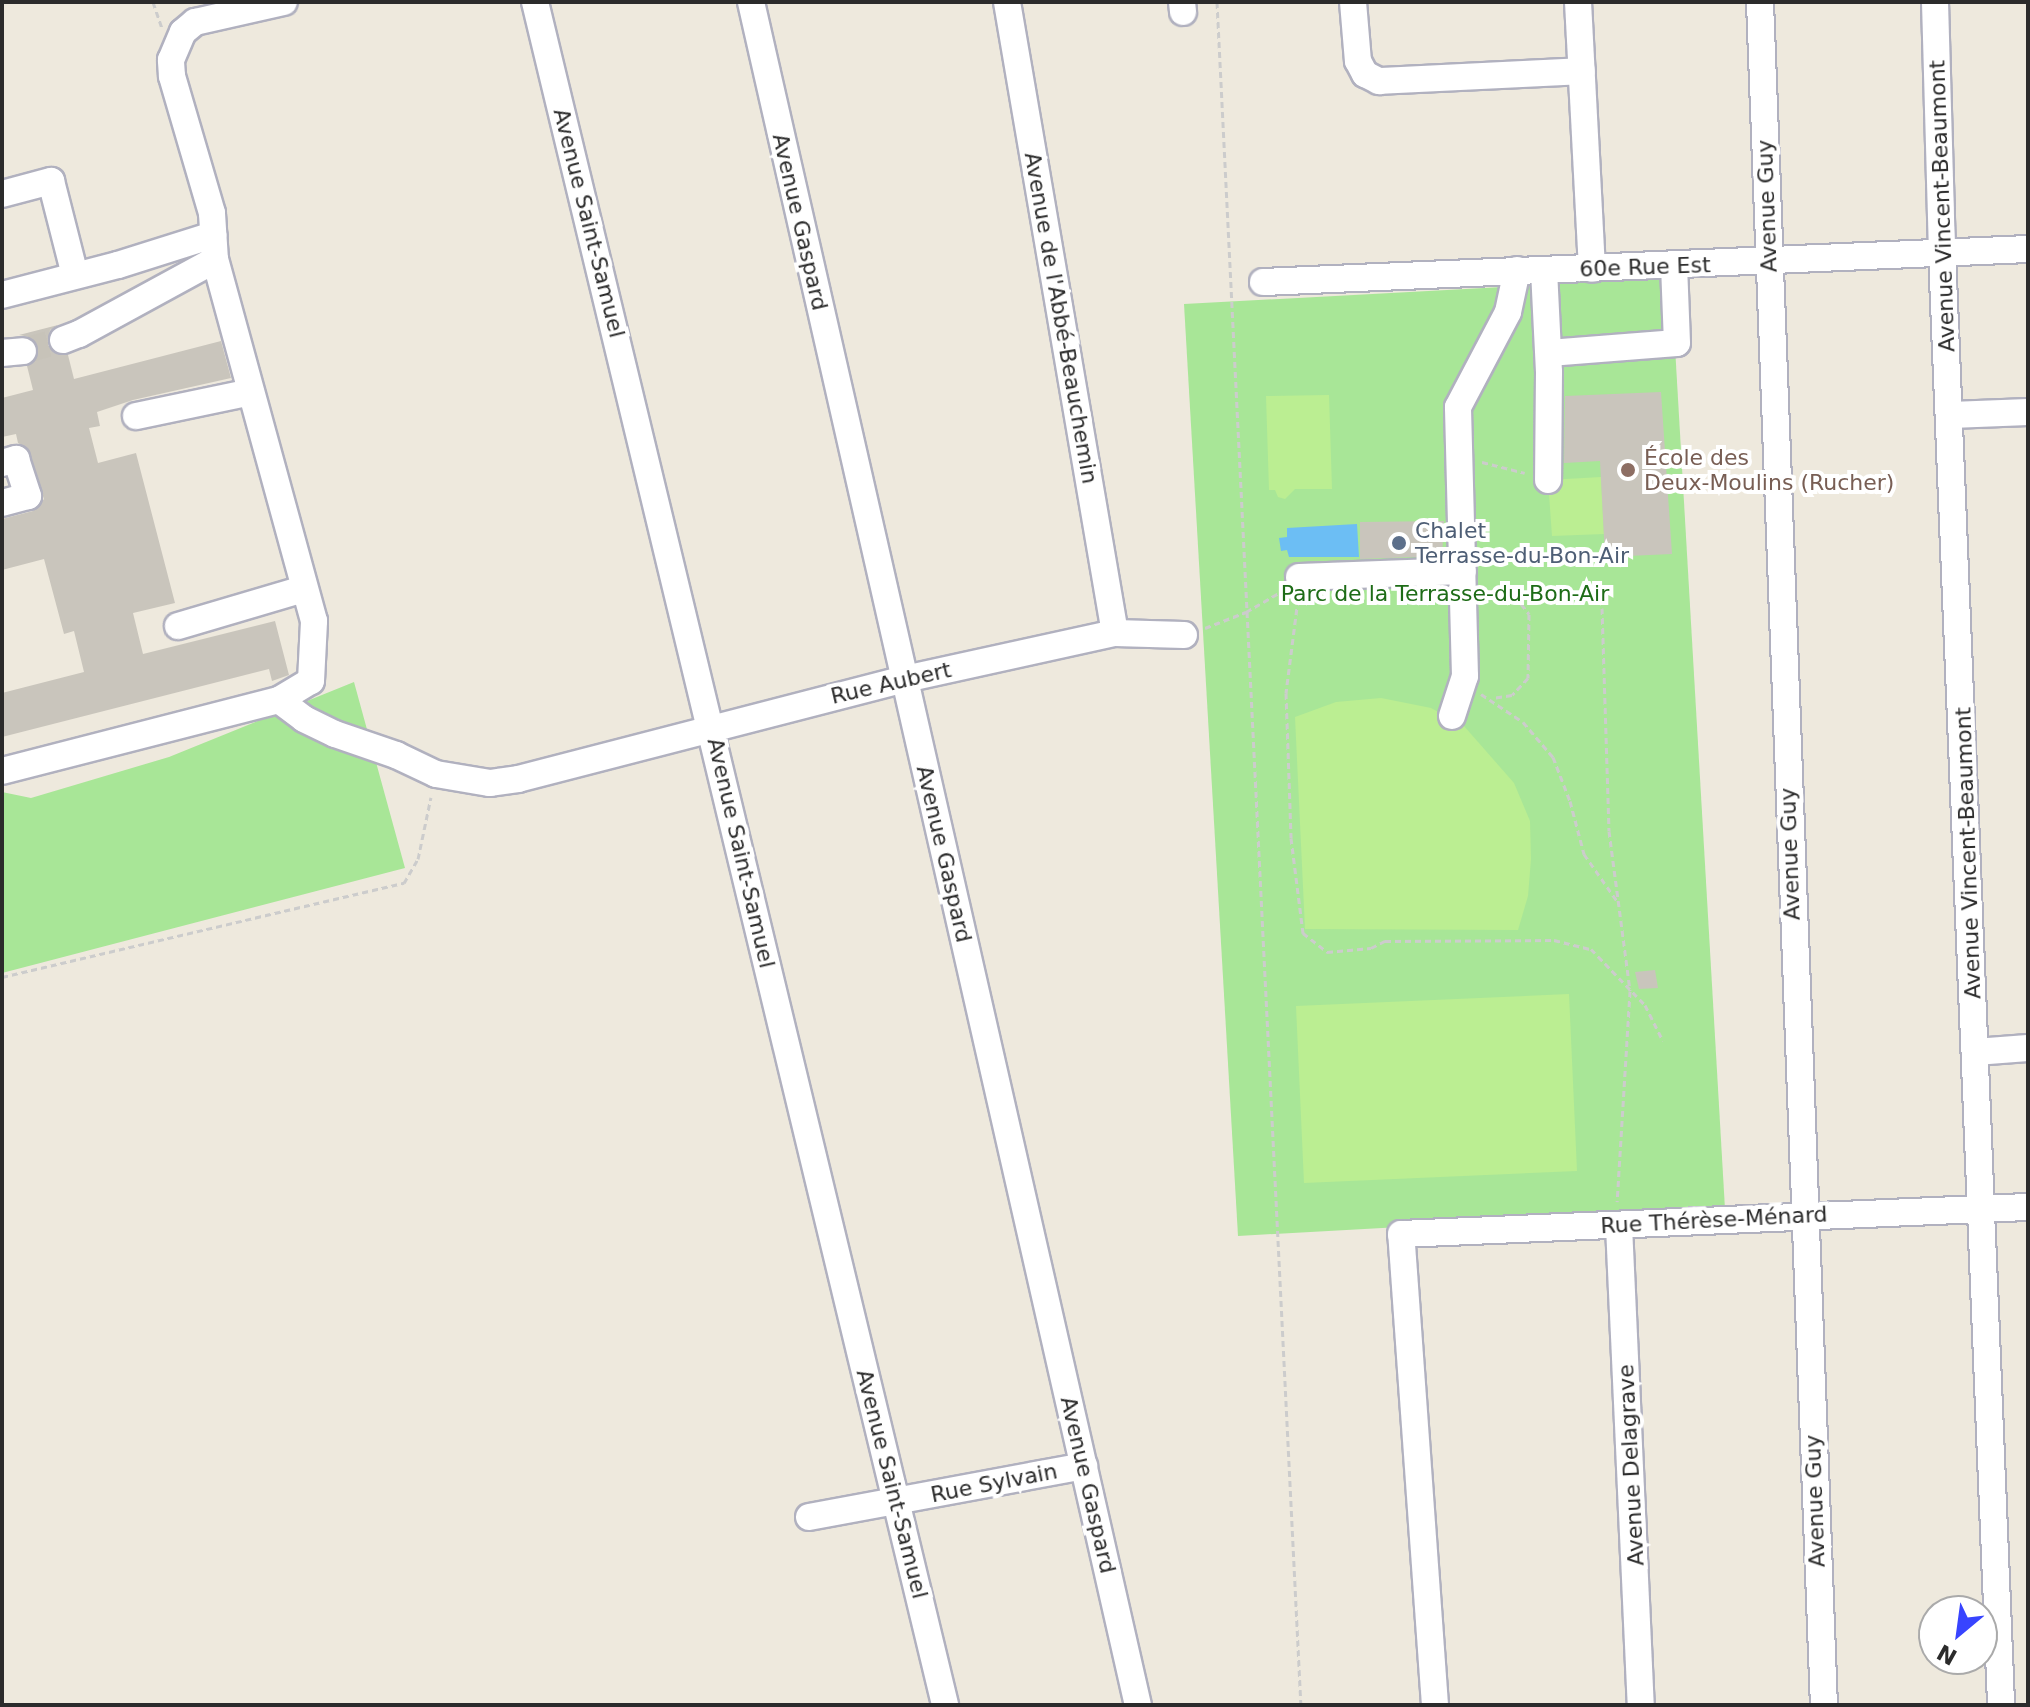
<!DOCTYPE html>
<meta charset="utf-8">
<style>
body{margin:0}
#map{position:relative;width:2030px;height:1707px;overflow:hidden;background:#eee9dd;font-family:"DejaVu Sans",sans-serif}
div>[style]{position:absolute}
.green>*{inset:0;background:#a8e697}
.pitch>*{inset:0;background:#bbee92}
.water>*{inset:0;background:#6cbef4}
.building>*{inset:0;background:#c9c5bc}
.minor-tunnel>*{height:26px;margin-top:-13px;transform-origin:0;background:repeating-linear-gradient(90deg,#c7c3b9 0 26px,transparent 0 39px)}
.path>*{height:3px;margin-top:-1.5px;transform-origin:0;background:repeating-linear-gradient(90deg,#ccc 0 6px,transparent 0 10px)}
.roads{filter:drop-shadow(2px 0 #b1b1bf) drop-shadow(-2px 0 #b1b1bf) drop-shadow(0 2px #b1b1bf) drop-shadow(0 -2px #b1b1bf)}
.minor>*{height:26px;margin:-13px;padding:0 13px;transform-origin:13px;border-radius:13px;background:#fff}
.dots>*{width:22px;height:22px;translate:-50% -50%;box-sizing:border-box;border:4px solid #fff;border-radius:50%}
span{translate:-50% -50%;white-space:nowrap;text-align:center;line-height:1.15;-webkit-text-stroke:8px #fff;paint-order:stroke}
.street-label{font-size:22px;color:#2b2b2b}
.education-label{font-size:22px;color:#785e54}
.left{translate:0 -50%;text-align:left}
.service-label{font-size:22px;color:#4e5e75}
.park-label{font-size:22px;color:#1e6c17}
.frame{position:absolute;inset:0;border:4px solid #2b2b2b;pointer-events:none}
.north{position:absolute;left:1918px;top:1595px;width:80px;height:80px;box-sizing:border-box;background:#fff;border:2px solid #aaa;border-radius:50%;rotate:209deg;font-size:22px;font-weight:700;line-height:32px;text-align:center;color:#2b2b2b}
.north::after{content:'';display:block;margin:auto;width:28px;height:36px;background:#3844ff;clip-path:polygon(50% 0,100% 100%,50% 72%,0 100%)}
</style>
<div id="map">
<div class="green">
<i style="clip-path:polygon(1671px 278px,1725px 1209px,1238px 1236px,1184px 304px)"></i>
<i style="clip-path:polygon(354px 682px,405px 868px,2px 973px,2px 792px,31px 798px,169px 757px)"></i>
</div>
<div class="pitch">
<i style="clip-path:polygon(1329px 395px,1332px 489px,1295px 489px,1285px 499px,1278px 497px,1275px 490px,1269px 490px,1266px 396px)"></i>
<i style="clip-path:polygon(1601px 477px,1604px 534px,1552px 536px,1548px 480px)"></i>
<i style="clip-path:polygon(1381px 698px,1431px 708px,1464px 726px,1514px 783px,1530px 821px,1531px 859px,1528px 896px,1518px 930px,1305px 929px,1295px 717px,1336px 702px)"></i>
<i style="clip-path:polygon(1569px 994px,1577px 1171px,1304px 1183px,1296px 1006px)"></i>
</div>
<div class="water">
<i style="clip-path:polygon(1357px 524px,1359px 557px,1289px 557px,1287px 550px,1281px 551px,1279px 538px,1287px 537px,1287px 528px)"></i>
</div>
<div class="building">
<i style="clip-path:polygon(58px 325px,50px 330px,48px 345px,54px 353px,68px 355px,74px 379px,221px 341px,231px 378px,133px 400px,97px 412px,100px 426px,89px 428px,98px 463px,136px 453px,175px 603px,133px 613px,143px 654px,275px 621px,289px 675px,272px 681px,269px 669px,2px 737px,2px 693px,84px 672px,74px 631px,64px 634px,44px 559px,2px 570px,2px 519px,33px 511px,44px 499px,27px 448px,18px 443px,16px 434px,2px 437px,2px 398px,33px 390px,27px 366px,37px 358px,39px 349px,30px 337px,19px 335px)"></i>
<i style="clip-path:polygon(1661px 392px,1672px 554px,1605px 557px,1600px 461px,1564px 463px,1565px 396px)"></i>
<i style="clip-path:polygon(1444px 521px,1442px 556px,1360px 559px,1360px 522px)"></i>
<i style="clip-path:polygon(1655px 970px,1658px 988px,1639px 989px,1635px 972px)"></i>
</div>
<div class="minor-tunnel">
<i style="left:23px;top:351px;width:41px;rotate:-15.4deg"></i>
</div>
<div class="path">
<i style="left:153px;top:2px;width:28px;rotate:71deg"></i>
<i style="left:1217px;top:2px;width:1705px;rotate:87.18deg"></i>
<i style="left:1482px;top:462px;width:44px;rotate:14.3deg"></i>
<i style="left:1486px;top:592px;width:19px;rotate:-3deg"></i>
<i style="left:1505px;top:591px;width:11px;rotate:27deg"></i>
<i style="left:1515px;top:596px;width:23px;rotate:52deg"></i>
<i style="left:1529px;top:614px;width:64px;rotate:90.9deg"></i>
<i style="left:1528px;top:678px;width:23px;rotate:133deg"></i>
<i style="left:1512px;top:695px;width:18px;rotate:171deg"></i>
<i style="left:1298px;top:599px;width:95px;rotate:97.3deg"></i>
<i style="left:1286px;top:693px;width:145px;rotate:88deg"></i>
<i style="left:1291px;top:838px;width:96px;rotate:82.8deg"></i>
<i style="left:1303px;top:933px;width:31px;rotate:38deg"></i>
<i style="left:1327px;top:952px;width:44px;rotate:-5.2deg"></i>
<i style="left:1371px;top:948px;width:16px;rotate:-27deg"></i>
<i style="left:1385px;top:941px;width:169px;rotate:-0.3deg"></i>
<i style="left:1554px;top:940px;width:38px;rotate:14deg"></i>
<i style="left:1591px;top:949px;width:78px;rotate:46deg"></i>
<i style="left:1645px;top:1005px;width:40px;rotate:63.4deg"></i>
<i style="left:1602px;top:608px;width:223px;rotate:88.2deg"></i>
<i style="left:1609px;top:831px;width:161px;rotate:82.5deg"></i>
<i style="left:1630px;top:991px;width:211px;rotate:93.5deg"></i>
<i style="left:1205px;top:628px;width:44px;rotate:-21.3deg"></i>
<i style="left:1246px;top:612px;width:44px;rotate:-30.1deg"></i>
<i style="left:1481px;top:694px;width:50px;rotate:33.7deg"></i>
<i style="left:1523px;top:722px;width:46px;rotate:49.4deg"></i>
<i style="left:1553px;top:757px;width:47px;rotate:68.9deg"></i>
<i style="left:1570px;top:801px;width:55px;rotate:75.2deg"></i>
<i style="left:1584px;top:854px;width:57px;rotate:54.9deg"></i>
<i style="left:2px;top:977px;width:413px;rotate:-13.2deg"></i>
<i style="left:404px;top:883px;width:28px;rotate:-60deg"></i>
<i style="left:418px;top:859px;width:63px;rotate:-78.2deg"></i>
</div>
<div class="roads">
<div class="minor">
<i style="left:535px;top:2px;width:1752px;rotate:76.46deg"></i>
<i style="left:751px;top:2px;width:1746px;rotate:77.2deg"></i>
<i style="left:1007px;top:2px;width:640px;rotate:80.29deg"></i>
<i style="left:1182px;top:2px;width:10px;rotate:84deg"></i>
<i style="left:1353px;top:2px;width:59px;rotate:85.2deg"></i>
<i style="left:1358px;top:61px;width:15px;rotate:62deg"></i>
<i style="left:1365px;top:74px;width:16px;rotate:27deg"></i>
<i style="left:1379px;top:81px;width:203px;rotate:-2.8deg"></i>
<i style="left:1578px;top:2px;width:267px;rotate:87deg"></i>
<i style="left:1760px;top:2px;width:1704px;rotate:87.85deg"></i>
<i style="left:1935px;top:2px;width:251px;rotate:88.4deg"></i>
<i style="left:1942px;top:253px;width:1453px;rotate:87.67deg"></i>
<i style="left:2px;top:194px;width:51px;rotate:-14.9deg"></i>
<i style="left:51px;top:181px;width:97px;rotate:75.7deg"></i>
<i style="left:1544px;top:270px;width:102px;rotate:87.2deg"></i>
<i style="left:1549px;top:372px;width:108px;rotate:90.5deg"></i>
<i style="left:1263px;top:282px;width:766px;rotate:-2.47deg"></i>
<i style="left:2px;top:295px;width:120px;rotate:-14.5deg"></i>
<i style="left:118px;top:265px;width:100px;rotate:-17.5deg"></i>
<i style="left:63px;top:340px;width:17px;rotate:-21deg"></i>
<i style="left:79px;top:334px;width:155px;rotate:-28.6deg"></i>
<i style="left:2px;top:353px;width:21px;rotate:-5deg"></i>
<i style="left:1549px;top:353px;width:128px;rotate:-4.5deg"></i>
<i style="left:1677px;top:343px;width:77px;rotate:-92.2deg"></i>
<i style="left:1951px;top:415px;width:77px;rotate:-2.2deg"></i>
<i style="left:136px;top:416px;width:117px;rotate:-11.8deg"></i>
<i style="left:2px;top:463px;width:15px;rotate:-16deg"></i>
<i style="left:16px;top:459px;width:39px;rotate:72deg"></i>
<i style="left:28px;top:496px;width:27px;rotate:165deg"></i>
<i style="left:1299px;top:577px;width:164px;rotate:-2.1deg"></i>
<i style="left:178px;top:626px;width:131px;rotate:-16.4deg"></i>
<i style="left:279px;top:700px;width:31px;rotate:37deg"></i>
<i style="left:304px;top:719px;width:34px;rotate:26deg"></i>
<i style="left:335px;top:734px;width:65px;rotate:19deg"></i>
<i style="left:396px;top:755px;width:44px;rotate:25.4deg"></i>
<i style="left:436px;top:774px;width:55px;rotate:9.5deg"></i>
<i style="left:490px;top:783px;width:28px;rotate:-8deg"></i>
<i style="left:518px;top:779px;width:400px;rotate:-14.5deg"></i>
<i style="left:905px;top:679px;width:215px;rotate:-12.4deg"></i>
<i style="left:1115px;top:633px;width:69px;rotate:1.7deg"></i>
<i style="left:1452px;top:716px;width:42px;rotate:-72deg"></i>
<i style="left:1465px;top:676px;width:269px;rotate:-91.5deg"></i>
<i style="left:1458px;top:407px;width:107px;rotate:-62.2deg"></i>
<i style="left:1508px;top:312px;width:43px;rotate:-77.9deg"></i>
<i style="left:2px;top:771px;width:286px;rotate:-14.4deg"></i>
<i style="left:279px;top:700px;width:37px;rotate:-31deg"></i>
<i style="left:311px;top:681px;width:60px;rotate:-87.1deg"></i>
<i style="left:314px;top:621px;width:374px;rotate:-105.3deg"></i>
<i style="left:215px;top:260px;width:47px;rotate:-93.7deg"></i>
<i style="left:212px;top:213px;width:143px;rotate:-106.3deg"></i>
<i style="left:172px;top:76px;width:16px;rotate:-94deg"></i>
<i style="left:171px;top:60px;width:30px;rotate:-67deg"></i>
<i style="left:183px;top:32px;width:16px;rotate:-40deg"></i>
<i style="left:195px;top:22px;width:91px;rotate:-12.7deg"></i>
<i style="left:1975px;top:1052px;width:53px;rotate:-4.3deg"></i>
<i style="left:1619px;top:1226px;width:480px;rotate:87.4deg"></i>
<i style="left:809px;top:1517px;width:280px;rotate:-10.5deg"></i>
<i style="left:1435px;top:1705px;width:472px;rotate:-94.1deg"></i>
<i style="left:1401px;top:1234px;width:628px;rotate:-2.47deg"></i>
</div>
</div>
<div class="dots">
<i style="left:1628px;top:470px;background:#8d6e63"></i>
<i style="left:1399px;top:543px;background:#5c6f8a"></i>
</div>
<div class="street-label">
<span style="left:1767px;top:206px;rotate:-92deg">Avenue Guy</span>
<span style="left:1942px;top:206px;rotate:-92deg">Avenue Vincent-Beaumont</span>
<span style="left:800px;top:222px;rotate:77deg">Avenue Gaspard</span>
<span style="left:589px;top:223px;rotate:76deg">Avenue Saint-Samuel</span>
<span style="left:1645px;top:267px;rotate:-2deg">60e Rue Est</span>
<span style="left:1061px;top:318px;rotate:80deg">Avenue de l'Abbé-Beauchemin</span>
<span style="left:891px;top:683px;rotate:-13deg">Rue Aubert</span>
<span style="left:741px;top:853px;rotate:77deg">Avenue Saint-Samuel</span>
<span style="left:1968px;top:853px;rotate:-92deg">Avenue Vincent-Beaumont</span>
<span style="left:944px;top:854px;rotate:77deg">Avenue Gaspard</span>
<span style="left:1790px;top:854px;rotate:-92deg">Avenue Guy</span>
<span style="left:1714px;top:1220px;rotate:-3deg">Rue Thérèse-Ménard</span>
<span style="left:1631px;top:1465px;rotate:-93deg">Avenue Delagrave</span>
<span style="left:994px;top:1483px;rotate:-11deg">Rue Sylvain</span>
<span style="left:892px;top:1484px;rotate:76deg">Avenue Saint-Samuel</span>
<span style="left:1088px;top:1485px;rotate:77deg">Avenue Gaspard</span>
<span style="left:1815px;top:1501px;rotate:-92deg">Avenue Guy</span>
</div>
<div class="education-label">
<span class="left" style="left:1644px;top:470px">École des<br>Deux-Moulins (Rucher)</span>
</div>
<div class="service-label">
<span class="left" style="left:1415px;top:543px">Chalet<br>Terrasse-du-Bon-Air</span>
</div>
<div class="park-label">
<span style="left:1445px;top:594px">Parc de la Terrasse-du-Bon-Air</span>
</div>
<div class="frame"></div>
<div class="north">N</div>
</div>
